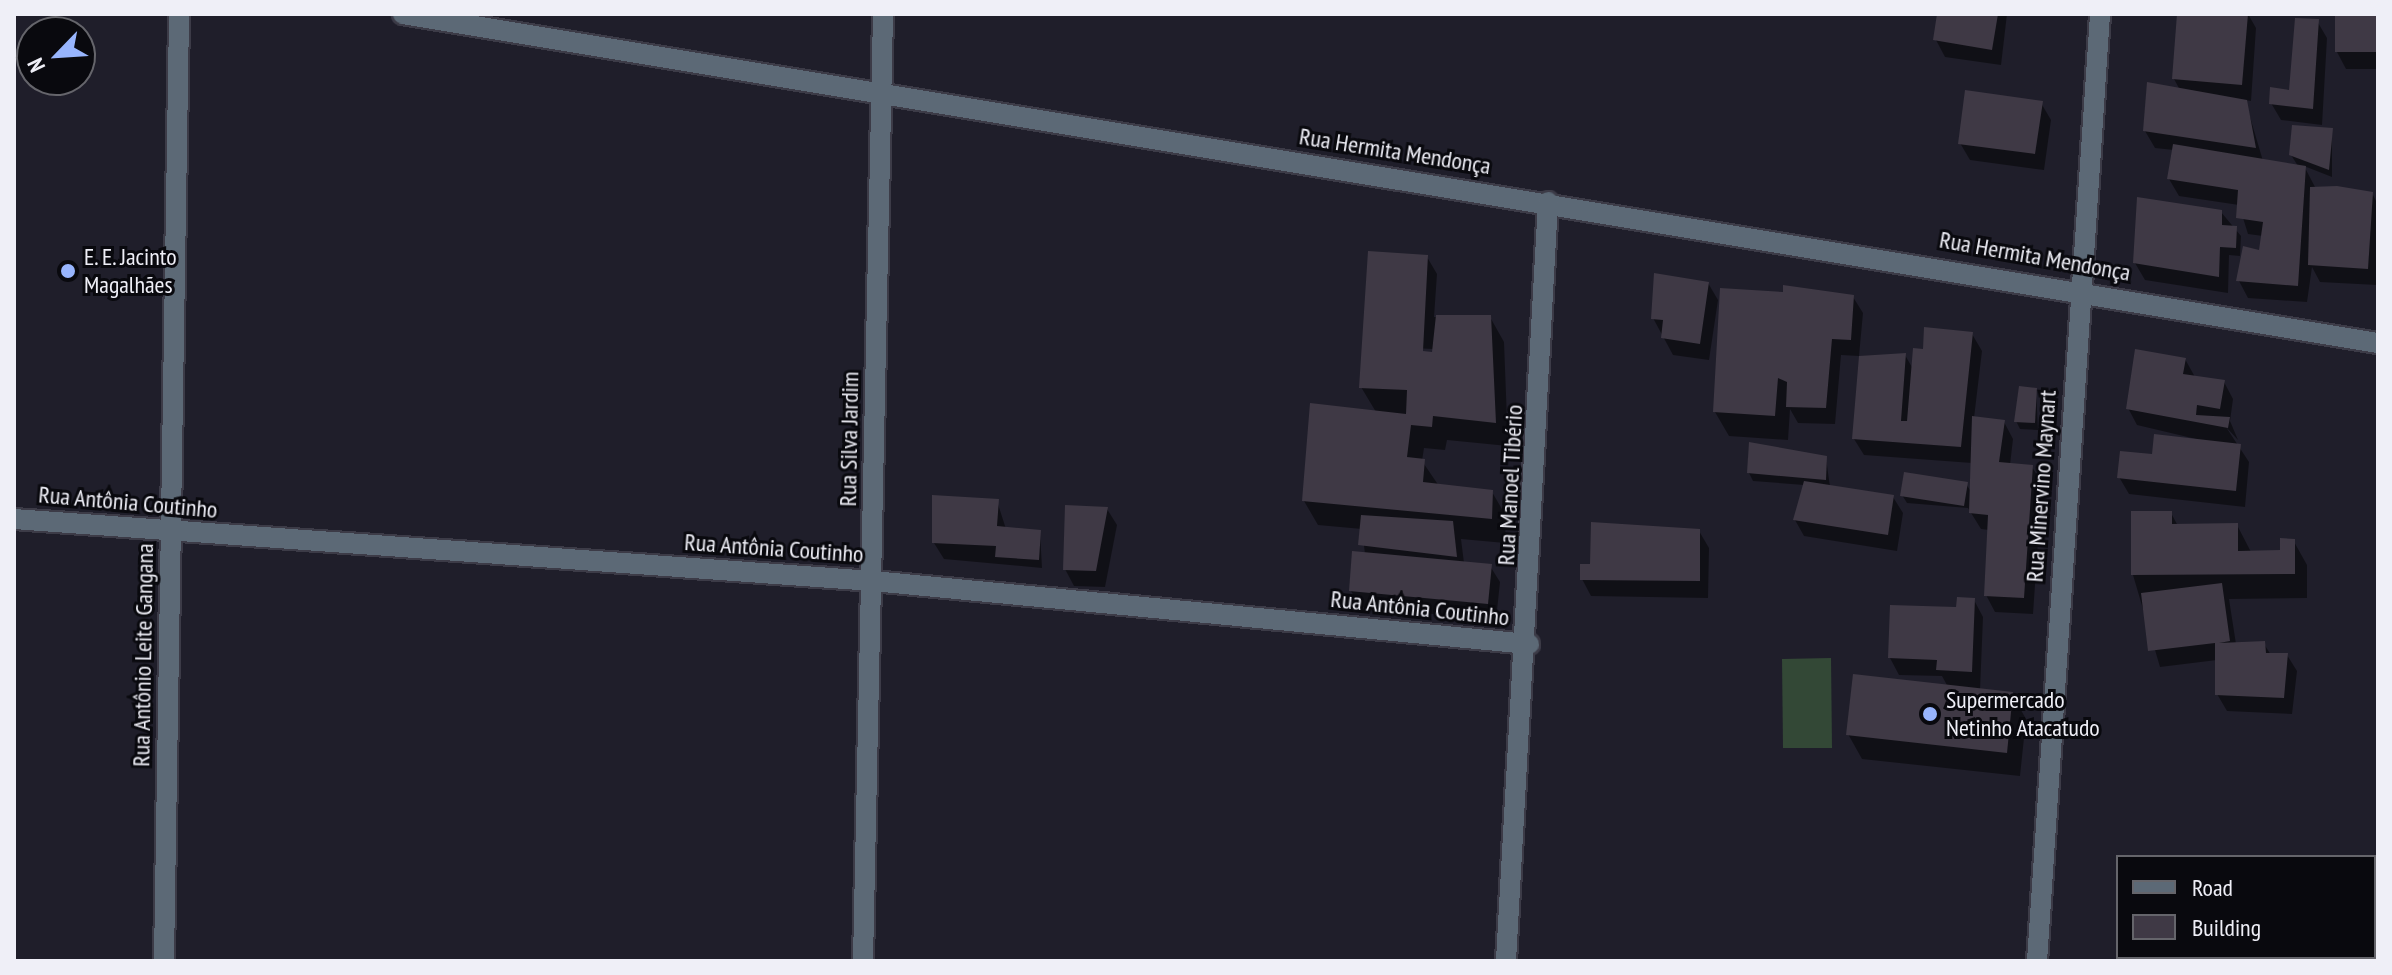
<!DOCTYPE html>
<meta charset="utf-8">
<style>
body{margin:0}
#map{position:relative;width:2392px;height:975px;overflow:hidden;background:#1f1e2a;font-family:"PT Sans Narrow",sans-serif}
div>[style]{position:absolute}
.green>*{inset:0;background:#334836}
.shadow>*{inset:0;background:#0007}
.building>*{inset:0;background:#3f3945}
.roads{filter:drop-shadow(2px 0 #3c3b47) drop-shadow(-2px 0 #3c3b47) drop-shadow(0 2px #3c3b47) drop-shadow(0 -2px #3c3b47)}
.minor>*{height:20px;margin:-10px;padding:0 10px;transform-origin:10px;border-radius:10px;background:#5c6976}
.dots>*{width:22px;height:22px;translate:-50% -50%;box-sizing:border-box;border:4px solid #09090e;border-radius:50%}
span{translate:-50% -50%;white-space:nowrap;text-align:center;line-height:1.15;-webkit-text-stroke:6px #09090e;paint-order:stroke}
.street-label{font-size:24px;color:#efeff7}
.poi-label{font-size:24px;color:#efeff7}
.left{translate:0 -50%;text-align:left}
.frame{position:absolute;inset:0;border:16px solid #efeff7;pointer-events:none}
.legend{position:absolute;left:2116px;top:855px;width:260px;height:104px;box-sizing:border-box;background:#09090e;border:2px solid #65656b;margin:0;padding:10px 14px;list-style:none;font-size:24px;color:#efeff7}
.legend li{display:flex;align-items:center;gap:16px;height:40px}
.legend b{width:40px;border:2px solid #65656b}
.north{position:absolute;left:16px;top:16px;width:80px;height:80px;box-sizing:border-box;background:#09090e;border:2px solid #65656b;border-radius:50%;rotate:245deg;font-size:22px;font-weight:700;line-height:32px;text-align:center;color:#efeff7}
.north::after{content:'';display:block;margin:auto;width:28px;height:36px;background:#98b5fd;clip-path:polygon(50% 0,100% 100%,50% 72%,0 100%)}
</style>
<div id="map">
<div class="green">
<i style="clip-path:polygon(1831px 658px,1832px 748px,1783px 748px,1782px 659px)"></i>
</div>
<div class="shadow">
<i style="clip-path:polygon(1939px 14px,2007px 14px,2001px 65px,1945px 57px,1936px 40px)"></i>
<i style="clip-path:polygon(2179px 14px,2248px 14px,2256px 28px,2251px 101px,2245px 100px,2263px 161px,2298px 166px,2291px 155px,2332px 130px,2332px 177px,2304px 166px,2315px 187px,2372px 193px,2378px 205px,2377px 285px,2320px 282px,2312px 267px,2307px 302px,2248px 298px,2239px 281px,2260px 252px,2263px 236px,2248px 234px,2239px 205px,2179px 196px,2169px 179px,2174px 150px,2155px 148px,2145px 131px,2180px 90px,2174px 79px)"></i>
<i style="clip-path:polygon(2337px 14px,2378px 14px,2378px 69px,2346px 69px,2337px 52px)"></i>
<i style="clip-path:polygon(2317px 21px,2327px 38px,2322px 125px,2281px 120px,2271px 103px,2291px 92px)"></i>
<i style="clip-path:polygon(2041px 103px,2051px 120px,2044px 170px,1970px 160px,1960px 143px)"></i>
<i style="clip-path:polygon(2221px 212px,2241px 236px,2240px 256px,2229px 255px,2228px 293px,2145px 280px,2135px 263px)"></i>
<i style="clip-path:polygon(evenodd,1370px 254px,1427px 257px,1437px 274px,1434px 317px,1490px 317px,1504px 342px,1508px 446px,1447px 440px,1445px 450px,1424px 448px,1422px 461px,1439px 486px,1492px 492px,1506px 516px,1505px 543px,1461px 539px,1464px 563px,1490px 566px,1500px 582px,1496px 620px,1360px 607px,1351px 591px,1354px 553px,1365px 554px,1362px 529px,1318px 525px,1304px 501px,1312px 405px,1376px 412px,1361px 387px,1370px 254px,1370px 346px,1433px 349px,1433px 353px,1370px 351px,1370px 346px)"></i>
<i style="clip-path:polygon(1708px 283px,1718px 300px,1709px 360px,1673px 355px,1653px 318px)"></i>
<i style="clip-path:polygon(1853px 297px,1863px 313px,1859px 356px,1841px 355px,1835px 424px,1798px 423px,1790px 409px,1788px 440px,1729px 436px,1715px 412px)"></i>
<i style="clip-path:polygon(1972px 334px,1982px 351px,1974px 418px,2004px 422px,2013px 439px,2010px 465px,2032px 467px,2042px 483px,2033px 614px,1995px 612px,1986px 595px,1989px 530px,1981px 529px,1968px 508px,1907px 503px,1902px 495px,1966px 484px,1972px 493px,1972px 463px,1864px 455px,1854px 439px,1905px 355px,1913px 369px,1924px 352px)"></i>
<i style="clip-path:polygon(2185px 359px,2195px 377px,2224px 382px,2233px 399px,2230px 421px,2238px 440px,2226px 427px,2249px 462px,2245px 507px,2129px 494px,2119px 477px,2154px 457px,2213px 443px,2137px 425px,2128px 408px)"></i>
<i style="clip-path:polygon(2036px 389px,2038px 430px,2020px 429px,2016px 421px)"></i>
<i style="clip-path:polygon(1826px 458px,1830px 487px,1893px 497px,1903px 513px,1897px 551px,1804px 536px,1795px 520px,1804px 485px,1753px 481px,1749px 473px)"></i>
<i style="clip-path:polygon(997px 501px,1006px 529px,1040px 532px,1042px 568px,944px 559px,934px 543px)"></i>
<i style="clip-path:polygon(1107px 509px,1117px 525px,1105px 587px,1074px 586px,1065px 569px)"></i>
<i style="clip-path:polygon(2171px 513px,2178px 526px,2237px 525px,2251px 552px,2282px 552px,2293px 540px,2307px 565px,2307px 598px,2229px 599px,2236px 644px,2264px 644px,2271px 655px,2287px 655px,2297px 671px,2292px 714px,2227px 711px,2217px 694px,2217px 660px,2160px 667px,2133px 575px)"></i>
<i style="clip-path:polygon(1699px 531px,1709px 548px,1708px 598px,1591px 596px,1582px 579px,1592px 566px)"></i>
<i style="clip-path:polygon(1974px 600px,1983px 617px,1980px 691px,2012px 694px,2026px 719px,2020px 776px,1862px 759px,1848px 734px,1948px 687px,1942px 676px,1899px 675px,1890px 658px)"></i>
</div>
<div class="building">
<i style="clip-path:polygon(1937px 14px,1998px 14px,1992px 50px,1933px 40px)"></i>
<i style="clip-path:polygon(2177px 14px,2248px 14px,2242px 85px,2172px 79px)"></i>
<i style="clip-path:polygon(2335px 14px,2378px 14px,2378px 52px,2335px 52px)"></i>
<i style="clip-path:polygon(2295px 18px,2319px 19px,2313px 109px,2269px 104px,2270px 87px,2289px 90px)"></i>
<i style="clip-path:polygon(2147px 82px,2247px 100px,2256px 148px,2143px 131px)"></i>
<i style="clip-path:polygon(1965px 90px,2043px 101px,2035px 154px,1958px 144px)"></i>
<i style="clip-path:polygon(2292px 125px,2333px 128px,2329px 170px,2289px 155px)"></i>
<i style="clip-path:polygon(2173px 144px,2306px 166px,2298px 286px,2236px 281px,2243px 246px,2259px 250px,2263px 222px,2236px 218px,2238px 190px,2167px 179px)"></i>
<i style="clip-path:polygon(2337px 186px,2373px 192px,2368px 269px,2308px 265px,2310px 187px)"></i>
<i style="clip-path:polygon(2137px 197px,2222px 210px,2222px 225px,2237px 226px,2236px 248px,2220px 247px,2219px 277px,2133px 263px)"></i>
<i style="clip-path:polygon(1368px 251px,1428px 255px,1423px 351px,1432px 352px,1436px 315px,1491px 315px,1496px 423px,1433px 416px,1432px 427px,1411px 425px,1407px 457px,1425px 459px,1423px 482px,1493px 490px,1492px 519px,1302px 501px,1310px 403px,1406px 414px,1407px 390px,1359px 388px)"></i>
<i style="clip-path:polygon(1654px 273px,1709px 282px,1700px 344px,1661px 338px,1663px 320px,1651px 319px)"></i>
<i style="clip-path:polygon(1783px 285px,1854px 295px,1851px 340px,1832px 339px,1826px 408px,1786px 407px,1787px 382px,1778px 378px,1775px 416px,1713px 412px,1720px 288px,1783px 292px)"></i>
<i style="clip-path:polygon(1924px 327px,1973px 332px,1961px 447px,1852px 439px,1859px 356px,1906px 353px,1901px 421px,1907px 421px,1913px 348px,1923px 349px)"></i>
<i style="clip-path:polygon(2135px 349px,2186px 358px,2183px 374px,2225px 380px,2220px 409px,2197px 405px,2196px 415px,2230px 417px,2228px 428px,2126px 409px)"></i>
<i style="clip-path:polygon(2019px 386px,2037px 388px,2035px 423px,2014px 422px)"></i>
<i style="clip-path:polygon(1972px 416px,2005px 420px,1999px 462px,2033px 465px,2024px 598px,1984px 596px,1988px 515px,1969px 513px)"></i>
<i style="clip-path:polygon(2154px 434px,2241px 444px,2236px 491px,2117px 478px,2120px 451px,2152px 454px)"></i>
<i style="clip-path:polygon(1749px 442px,1827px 456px,1826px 480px,1747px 473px)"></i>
<i style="clip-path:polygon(1904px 472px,1968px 482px,1964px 506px,1900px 496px)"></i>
<i style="clip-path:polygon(1804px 481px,1894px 495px,1888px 535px,1793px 520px)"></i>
<i style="clip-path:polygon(932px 495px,999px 499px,997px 526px,1041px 530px,1039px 560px,995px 557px,996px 546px,932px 543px)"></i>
<i style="clip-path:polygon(1065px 505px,1108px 507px,1096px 571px,1063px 570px)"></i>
<i style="clip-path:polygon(2131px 511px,2172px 511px,2172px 524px,2238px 523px,2238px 551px,2280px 550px,2280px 538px,2295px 539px,2295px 574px,2131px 575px)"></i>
<i style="clip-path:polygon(1361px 515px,1453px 521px,1457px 557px,1358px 545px)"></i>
<i style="clip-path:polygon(1591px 522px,1700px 529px,1700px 581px,1580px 580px,1580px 564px,1590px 564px)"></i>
<i style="clip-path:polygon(1352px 551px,1492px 564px,1488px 604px,1349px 591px)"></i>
<i style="clip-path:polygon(2222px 583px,2230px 641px,2219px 643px,2265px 641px,2266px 653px,2288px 653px,2284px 698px,2215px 695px,2215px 643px,2148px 651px,2141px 593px)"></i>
<i style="clip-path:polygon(1957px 597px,1975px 598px,1972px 672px,1936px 670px,1937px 660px,1888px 658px,1890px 605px,1956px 607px)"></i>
<i style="clip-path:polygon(1853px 674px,2013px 692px,2007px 753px,1846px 735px)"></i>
</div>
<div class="roads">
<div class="minor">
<i style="left:403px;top:14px;width:2002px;rotate:9.46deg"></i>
<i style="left:14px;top:519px;width:861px;rotate:4.13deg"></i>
<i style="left:873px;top:581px;width:659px;rotate:5.49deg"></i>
<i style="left:164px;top:961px;width:947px;rotate:-89.09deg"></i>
<i style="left:863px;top:961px;width:947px;rotate:-88.79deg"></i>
<i style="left:1506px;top:961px;width:760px;rotate:-86.83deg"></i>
<i style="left:2037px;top:961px;width:949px;rotate:-86.19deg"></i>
</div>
</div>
<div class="dots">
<i style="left:68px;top:271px;background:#98b5fd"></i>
<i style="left:1930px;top:714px;background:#98b5fd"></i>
</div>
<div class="street-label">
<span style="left:1395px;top:151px;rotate:9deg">Rua Hermita Mendonça</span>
<span style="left:2035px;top:256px;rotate:10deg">Rua Hermita Mendonça</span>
<span style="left:849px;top:439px;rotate:-89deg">Rua Silva Jardim</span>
<span style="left:1510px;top:485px;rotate:-87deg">Rua Manoel Tibério</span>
<span style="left:2041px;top:486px;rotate:-86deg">Rua Minervino Maynart</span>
<span style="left:128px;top:502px;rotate:5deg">Rua Antônia Coutinho</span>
<span style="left:774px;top:548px;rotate:4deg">Rua Antônia Coutinho</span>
<span style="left:1420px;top:608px;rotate:6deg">Rua Antônia Coutinho</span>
<span style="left:143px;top:655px;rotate:-89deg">Rua Antônio Leite Gangana</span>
</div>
<div class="poi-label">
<span class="left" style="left:84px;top:271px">E. E. Jacinto<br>Magalhães</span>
<span class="left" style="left:1946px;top:714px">Supermercado<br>Netinho Atacatudo</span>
</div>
<div class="frame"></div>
<ul class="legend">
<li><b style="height:10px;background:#5c6976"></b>Road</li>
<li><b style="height:22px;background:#3f3945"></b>Building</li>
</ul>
<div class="north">N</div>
</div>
